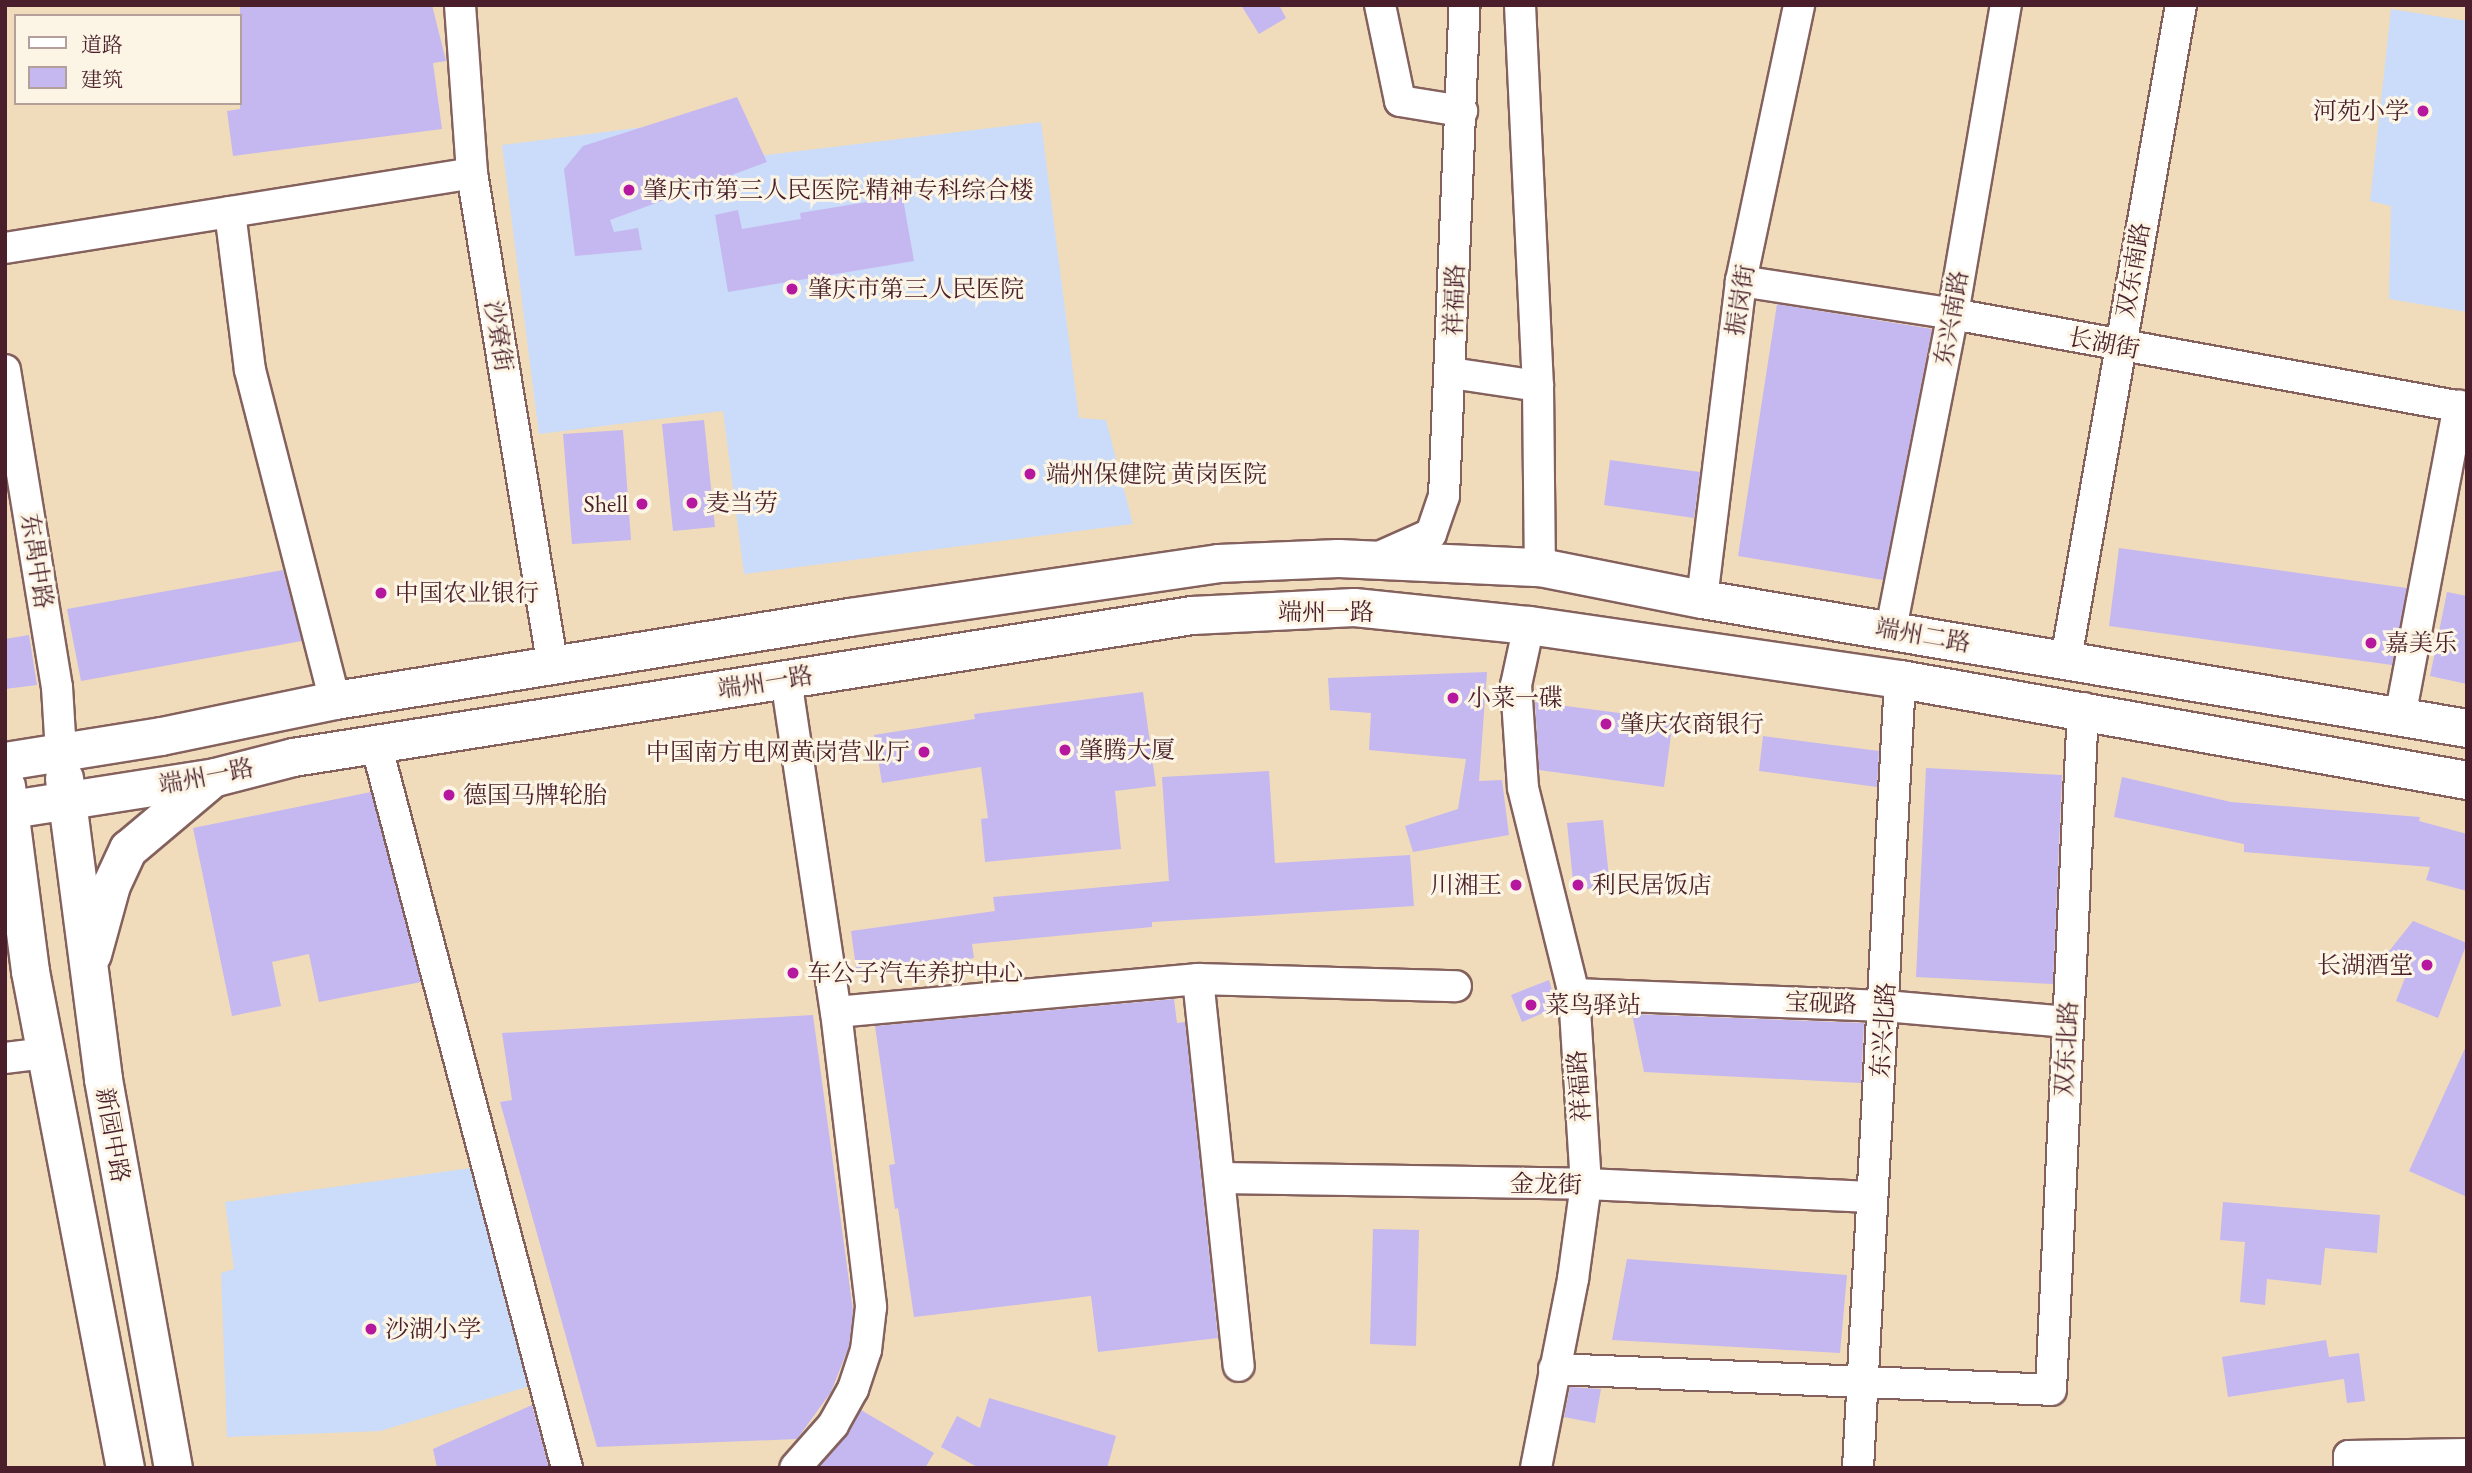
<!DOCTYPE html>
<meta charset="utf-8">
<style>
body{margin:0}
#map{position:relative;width:2472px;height:1473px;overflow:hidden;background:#f0dcbb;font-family:"EB Garamond","Noto Serif SC",serif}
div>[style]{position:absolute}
.built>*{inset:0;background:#cadcf9}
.building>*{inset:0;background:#c5b7f0}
.roads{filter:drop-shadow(2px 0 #84615d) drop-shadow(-2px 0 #84615d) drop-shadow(0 2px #84615d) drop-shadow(0 -2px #84615d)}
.minor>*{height:30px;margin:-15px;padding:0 15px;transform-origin:15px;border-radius:15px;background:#fff}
.major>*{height:37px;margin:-18.5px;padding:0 18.5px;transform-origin:18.5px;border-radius:18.5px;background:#fff}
.dots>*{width:19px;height:19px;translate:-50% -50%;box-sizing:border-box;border:4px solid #fcf5e5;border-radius:50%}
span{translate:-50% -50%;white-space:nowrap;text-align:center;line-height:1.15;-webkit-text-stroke:6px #fcf5e5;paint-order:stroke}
.poi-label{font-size:24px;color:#4a1f2b}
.right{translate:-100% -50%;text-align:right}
.left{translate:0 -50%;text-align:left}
.street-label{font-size:24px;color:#4a1f2b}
.frame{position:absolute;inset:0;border:7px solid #4a1f2b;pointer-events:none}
.legend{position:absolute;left:14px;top:14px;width:228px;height:91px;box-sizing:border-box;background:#fcf5e5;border:2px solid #b59f9b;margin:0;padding:9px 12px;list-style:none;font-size:21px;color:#4a1f2b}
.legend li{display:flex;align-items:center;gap:14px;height:35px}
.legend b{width:35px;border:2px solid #b59f9b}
</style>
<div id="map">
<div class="built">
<i style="clip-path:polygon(2391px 9px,2467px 21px,2467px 312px,2389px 299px,2391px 206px,2370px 201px)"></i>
<i style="clip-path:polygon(1041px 122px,1079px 418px,1106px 420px,1133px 524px,744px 574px,723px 411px,539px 434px,502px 145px,660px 125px,665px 167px)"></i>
<i style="clip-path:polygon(478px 1167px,533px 1385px,380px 1431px,227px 1437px,221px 1273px,234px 1269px,225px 1202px)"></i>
</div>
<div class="building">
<i style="clip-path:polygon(240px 5px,432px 5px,446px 61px,433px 63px,442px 129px,233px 156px,227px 111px,240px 109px)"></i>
<i style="clip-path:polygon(1241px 5px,1279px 5px,1286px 18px,1259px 34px)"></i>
<i style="clip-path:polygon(737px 97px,767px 162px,610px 220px,614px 232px,638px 228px,642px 250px,575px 256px,564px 169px,583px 146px)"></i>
<i style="clip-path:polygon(900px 182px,914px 261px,728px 292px,715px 215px,738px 210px,742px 229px,801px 219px,800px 213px,873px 201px,870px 187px)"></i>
<i style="clip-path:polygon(1777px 304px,1932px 329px,1883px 580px,1738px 556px)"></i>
<i style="clip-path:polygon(704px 420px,715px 527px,673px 531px,662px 424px)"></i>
<i style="clip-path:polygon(623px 430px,631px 540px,572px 544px,563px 434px)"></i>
<i style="clip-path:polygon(1610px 460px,1700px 472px,1694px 518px,1604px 505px)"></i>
<i style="clip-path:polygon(2119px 548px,2407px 588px,2392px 665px,2109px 626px)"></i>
<i style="clip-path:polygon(283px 570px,302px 641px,81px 681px,67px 609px)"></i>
<i style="clip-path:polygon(2447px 592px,2467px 596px,2467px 684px,2430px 676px)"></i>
<i style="clip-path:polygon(29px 635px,37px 685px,5px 689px,5px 639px)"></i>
<i style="clip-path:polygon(1487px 672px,1479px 781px,1502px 780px,1509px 835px,1413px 852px,1405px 826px,1458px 809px,1466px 759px,1369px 750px,1371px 713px,1330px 710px,1328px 678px)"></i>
<i style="clip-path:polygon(1143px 692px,1156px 786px,1115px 791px,1121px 849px,985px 862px,981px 819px,988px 818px,981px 767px,882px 783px,874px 735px,975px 719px,974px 714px)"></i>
<i style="clip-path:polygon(1535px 702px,1673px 720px,1664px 787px,1539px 770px)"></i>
<i style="clip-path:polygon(1763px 736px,1879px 751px,1877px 787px,1759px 771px)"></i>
<i style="clip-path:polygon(1926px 768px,2062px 775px,2053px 984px,1916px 977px)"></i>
<i style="clip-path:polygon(1269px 771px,1275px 863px,1410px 855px,1414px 906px,1152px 922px,1152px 927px,972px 944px,974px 958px,857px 975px,851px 931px,995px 911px,993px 897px,1169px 881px,1162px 777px)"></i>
<i style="clip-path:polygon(2122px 777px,2231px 802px,2420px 817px,2419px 821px,2467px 834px,2467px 891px,2426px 880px,2430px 867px,2244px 852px,2244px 844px,2114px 817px)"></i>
<i style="clip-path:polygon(371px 792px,421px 982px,319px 1002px,309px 954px,272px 962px,281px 1006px,232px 1016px,193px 828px)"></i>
<i style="clip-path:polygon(1603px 820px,1610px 887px,1574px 890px,1567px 823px)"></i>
<i style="clip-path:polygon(2413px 921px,2467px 943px,2438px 1018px,2396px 1001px,2408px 970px,2382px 960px)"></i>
<i style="clip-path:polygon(1549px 980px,1557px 1007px,1522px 1022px,1511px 995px)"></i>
<i style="clip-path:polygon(1174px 999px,1177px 1023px,1185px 1022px,1218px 1338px,1098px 1352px,1091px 1296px,914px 1317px,898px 1208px,895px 1209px,889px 1165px,895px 1164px,875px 1026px)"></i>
<i style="clip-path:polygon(1632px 1014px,1864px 1023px,1861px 1083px,1644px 1072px)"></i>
<i style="clip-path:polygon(813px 1015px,853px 1311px,849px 1346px,831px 1392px,797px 1439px,597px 1447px,500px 1102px,512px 1100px,502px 1033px)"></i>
<i style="clip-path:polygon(2467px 1044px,2467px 1197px,2409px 1171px)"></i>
<i style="clip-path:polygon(2223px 1202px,2380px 1215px,2377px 1253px,2325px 1248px,2321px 1285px,2267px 1279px,2265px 1305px,2240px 1302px,2245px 1242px,2220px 1240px)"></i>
<i style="clip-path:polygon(1373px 1229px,1419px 1230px,1416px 1346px,1370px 1344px)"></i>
<i style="clip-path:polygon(1627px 1259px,1847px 1275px,1840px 1353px,1612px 1340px)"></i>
<i style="clip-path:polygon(2326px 1340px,2329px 1357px,2359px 1353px,2365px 1401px,2347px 1403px,2344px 1379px,2228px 1397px,2222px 1357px)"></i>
<i style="clip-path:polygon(1570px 1387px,1601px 1389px,1595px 1423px,1564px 1417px)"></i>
<i style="clip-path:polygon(989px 1398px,1116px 1436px,1107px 1468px,979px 1468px,941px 1447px,957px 1416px,980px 1428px)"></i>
<i style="clip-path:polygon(532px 1405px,549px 1468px,437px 1468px,433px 1449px)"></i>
<i style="clip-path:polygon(861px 1410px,934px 1453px,925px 1468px,819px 1468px)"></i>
</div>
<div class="roads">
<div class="minor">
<i style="left:460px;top:5px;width:168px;rotate:85.9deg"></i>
<i style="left:472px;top:173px;width:499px;rotate:80.7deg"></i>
<i style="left:1380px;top:5px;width:98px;rotate:78.2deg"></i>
<i style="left:1400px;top:101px;width:63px;rotate:9.2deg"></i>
<i style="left:1520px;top:5px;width:381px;rotate:87.3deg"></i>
<i style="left:1538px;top:386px;width:181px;rotate:89.4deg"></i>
<i style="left:230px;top:212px;width:159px;rotate:82.8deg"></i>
<i style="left:250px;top:370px;width:341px;rotate:75.6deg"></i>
<i style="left:5px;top:248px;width:473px;rotate:-9.1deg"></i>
<i style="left:1741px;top:281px;width:215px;rotate:8.8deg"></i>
<i style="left:1953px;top:314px;width:523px;rotate:10.36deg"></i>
<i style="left:5px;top:370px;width:321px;rotate:80.7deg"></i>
<i style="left:57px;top:687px;width:65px;rotate:86.5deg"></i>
<i style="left:1451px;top:373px;width:88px;rotate:8.5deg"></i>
<i style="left:1377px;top:558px;width:59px;rotate:-24deg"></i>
<i style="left:1431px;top:534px;width:40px;rotate:-71.1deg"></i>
<i style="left:1444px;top:496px;width:491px;rotate:-87.6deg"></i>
<i style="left:1702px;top:599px;width:320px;rotate:-83deg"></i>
<i style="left:1741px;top:281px;width:282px;rotate:-78.1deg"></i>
<i style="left:1529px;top:625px;width:61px;rotate:102.2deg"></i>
<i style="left:1516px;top:685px;width:103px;rotate:86.1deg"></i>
<i style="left:1523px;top:788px;width:212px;rotate:76.1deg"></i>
<i style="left:1574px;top:994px;width:190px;rotate:86.4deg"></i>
<i style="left:1586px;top:1184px;width:96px;rotate:97.8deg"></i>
<i style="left:1573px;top:1279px;width:193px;rotate:101.1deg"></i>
<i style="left:1891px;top:629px;width:321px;rotate:-78.9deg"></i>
<i style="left:1953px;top:314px;width:314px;rotate:-80.3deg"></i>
<i style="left:2066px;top:659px;width:664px;rotate:-80.03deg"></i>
<i style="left:786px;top:679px;width:337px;rotate:81.5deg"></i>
<i style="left:836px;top:1012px;width:297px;rotate:83.2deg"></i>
<i style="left:871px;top:1307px;width:43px;rotate:96.6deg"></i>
<i style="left:866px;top:1350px;width:41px;rotate:108.4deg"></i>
<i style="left:853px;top:1389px;width:41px;rotate:119.1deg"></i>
<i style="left:833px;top:1425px;width:57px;rotate:131.5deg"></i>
<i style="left:2400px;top:717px;width:317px;rotate:-79.3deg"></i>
<i style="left:376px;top:744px;width:749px;rotate:75.22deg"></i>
<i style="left:1198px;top:979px;width:389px;rotate:84deg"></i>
<i style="left:1574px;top:994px;width:311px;rotate:2.2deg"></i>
<i style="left:1885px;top:1006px;width:183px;rotate:5deg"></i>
<i style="left:836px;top:1012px;width:364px;rotate:-5.2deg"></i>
<i style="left:1198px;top:979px;width:258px;rotate:1.6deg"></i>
<i style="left:5px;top:1058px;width:41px;rotate:-7deg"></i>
<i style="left:1221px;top:1178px;width:365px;rotate:0.9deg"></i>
<i style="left:1586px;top:1184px;width:285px;rotate:2.6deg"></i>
<i style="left:1554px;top:1369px;width:497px;rotate:2.4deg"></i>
<i style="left:2051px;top:1390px;width:683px;rotate:-87.31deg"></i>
<i style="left:1858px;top:1468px;width:790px;rotate:-86.95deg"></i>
<i style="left:2349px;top:1468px;width:12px;rotate:-90deg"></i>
<i style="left:2349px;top:1456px;width:118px;rotate:-1deg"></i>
</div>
<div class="major">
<i style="left:5px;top:761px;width:158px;rotate:-9.1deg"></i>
<i style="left:161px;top:736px;width:178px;rotate:-11.7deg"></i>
<i style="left:335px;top:700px;width:521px;rotate:-9.17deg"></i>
<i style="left:849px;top:617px;width:373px;rotate:-8.3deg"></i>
<i style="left:1218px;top:563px;width:120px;rotate:-2.4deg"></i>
<i style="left:1338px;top:558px;width:202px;rotate:2.6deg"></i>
<i style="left:1540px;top:567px;width:165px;rotate:11.2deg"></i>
<i style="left:1702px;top:599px;width:776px;rotate:9.57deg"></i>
<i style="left:64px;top:778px;width:304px;rotate:82.6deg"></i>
<i style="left:103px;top:1079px;width:395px;rotate:79.8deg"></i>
<i style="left:6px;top:786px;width:187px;rotate:82.6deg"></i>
<i style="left:30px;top:971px;width:506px;rotate:79.18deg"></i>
<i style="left:5px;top:810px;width:213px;rotate:-8.9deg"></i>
<i style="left:215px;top:777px;width:81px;rotate:-14.4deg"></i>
<i style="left:293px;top:757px;width:910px;rotate:-8.98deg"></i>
<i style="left:1192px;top:615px;width:162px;rotate:-2.8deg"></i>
<i style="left:1354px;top:607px;width:176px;rotate:5.9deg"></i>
<i style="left:1529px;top:625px;width:375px;rotate:8.3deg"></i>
<i style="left:1900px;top:679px;width:576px;rotate:10.1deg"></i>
<i style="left:92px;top:954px;width:72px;rotate:-74.6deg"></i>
<i style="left:111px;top:885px;width:40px;rotate:-65deg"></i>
<i style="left:128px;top:849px;width:107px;rotate:-40.1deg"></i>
</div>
</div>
<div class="dots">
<i style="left:2423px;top:111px;background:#b5179e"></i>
<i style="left:629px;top:190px;background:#b5179e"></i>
<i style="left:792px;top:289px;background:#b5179e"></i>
<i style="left:1030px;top:474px;background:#b5179e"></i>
<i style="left:692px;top:503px;background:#b5179e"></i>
<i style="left:642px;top:504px;background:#b5179e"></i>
<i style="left:381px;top:593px;background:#b5179e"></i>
<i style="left:2371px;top:643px;background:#b5179e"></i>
<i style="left:1453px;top:698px;background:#b5179e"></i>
<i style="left:1606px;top:724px;background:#b5179e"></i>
<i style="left:1065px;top:750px;background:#b5179e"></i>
<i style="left:924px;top:752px;background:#b5179e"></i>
<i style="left:449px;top:795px;background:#b5179e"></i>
<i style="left:1516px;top:885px;background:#b5179e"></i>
<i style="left:1578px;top:885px;background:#b5179e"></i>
<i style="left:2427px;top:965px;background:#b5179e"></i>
<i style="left:793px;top:973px;background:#b5179e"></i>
<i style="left:1531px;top:1005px;background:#b5179e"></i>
<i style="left:371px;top:1329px;background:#b5179e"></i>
</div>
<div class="poi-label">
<span class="right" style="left:2409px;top:111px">河苑小学</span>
<span class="left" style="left:643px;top:190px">肇庆市第三人民医院-精神专科综合楼</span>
<span class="left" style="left:808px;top:289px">肇庆市第三人民医院</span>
<span class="left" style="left:1046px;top:474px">端州保健院 黄岗医院</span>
<span class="left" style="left:706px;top:503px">麦当劳</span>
<span class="right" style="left:628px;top:504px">Shell</span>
<span class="left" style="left:395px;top:593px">中国农业银行</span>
<span class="left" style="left:2385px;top:643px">嘉美乐</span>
<span class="left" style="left:1467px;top:698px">小菜一碟</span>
<span class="left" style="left:1620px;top:724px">肇庆农商银行</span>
<span class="left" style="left:1079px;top:750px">肇腾大厦</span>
<span class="right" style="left:910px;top:752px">中国南方电网黄岗营业厅</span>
<span class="left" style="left:463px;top:795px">德国马牌轮胎</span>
<span class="right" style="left:1502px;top:885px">川湘王</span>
<span class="left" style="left:1592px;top:885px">利民居饭店</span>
<span class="right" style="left:2413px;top:965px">长湖酒堂</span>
<span class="left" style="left:807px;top:973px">车公子汽车养护中心</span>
<span class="left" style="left:1545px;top:1005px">菜鸟驿站</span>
<span class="left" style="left:385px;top:1329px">沙湖小学</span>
</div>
<div class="street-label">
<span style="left:2133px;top:270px;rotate:-80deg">双东南路</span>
<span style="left:1454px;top:300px;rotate:-88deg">祥福路</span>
<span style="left:1740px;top:300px;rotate:-81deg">振岗街</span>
<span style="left:1951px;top:318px;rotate:-80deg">东兴南路</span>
<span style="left:499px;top:336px;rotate:81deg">沙寮街</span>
<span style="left:2104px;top:343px;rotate:11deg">长湖街</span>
<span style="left:37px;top:561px;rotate:81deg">东禺中路</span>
<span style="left:1326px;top:612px">端州一路</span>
<span style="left:1923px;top:635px;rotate:10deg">端州二路</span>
<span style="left:765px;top:682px;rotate:-9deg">端州一路</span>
<span style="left:206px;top:776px;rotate:-11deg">端州一路</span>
<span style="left:1821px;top:1003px;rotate:2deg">宝砚路</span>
<span style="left:1883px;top:1030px;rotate:-86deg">东兴北路</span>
<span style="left:2066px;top:1049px;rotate:-87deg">双东北路</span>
<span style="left:1579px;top:1086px;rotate:-94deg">祥福路</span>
<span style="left:113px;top:1135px;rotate:80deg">新园中路</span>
<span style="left:1546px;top:1184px;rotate:1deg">金龙街</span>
</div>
<div class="frame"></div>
<ul class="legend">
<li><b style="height:9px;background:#fff"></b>道路</li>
<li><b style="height:19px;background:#c5b7f0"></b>建筑</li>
</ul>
</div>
